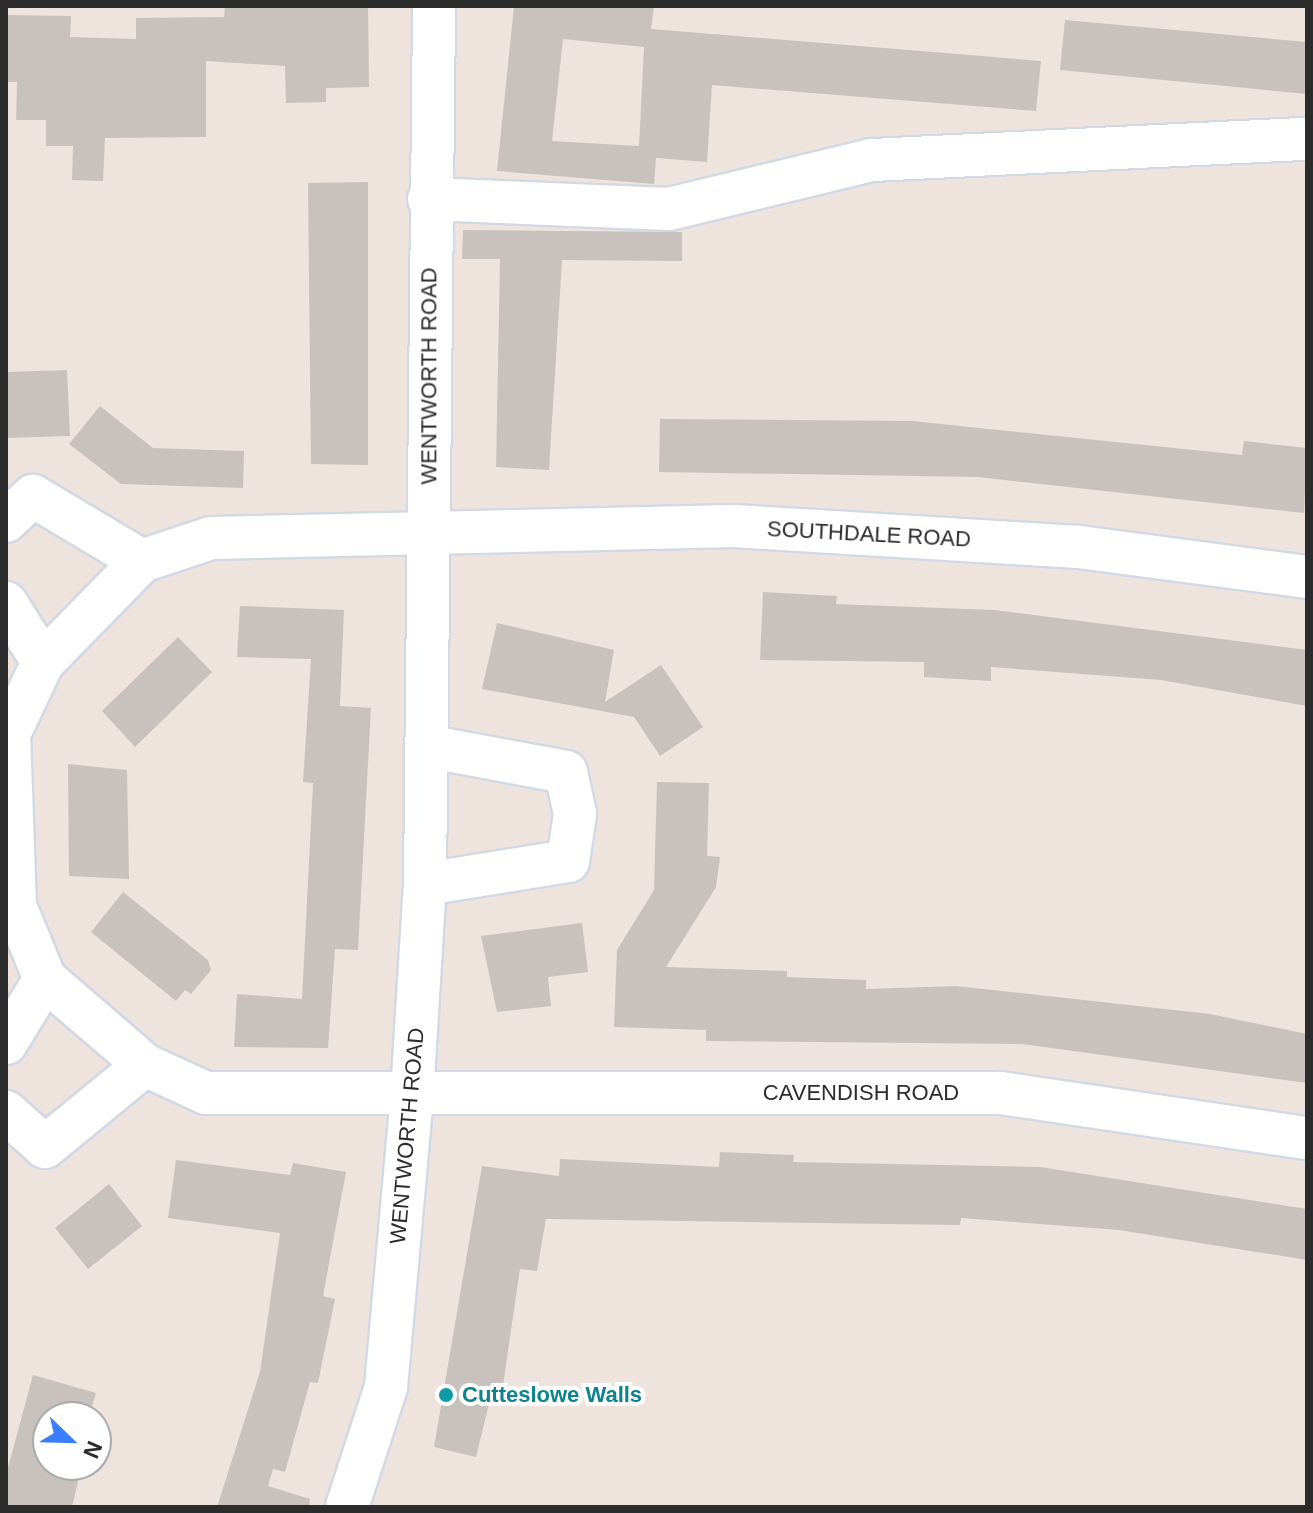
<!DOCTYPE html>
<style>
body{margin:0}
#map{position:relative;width:1313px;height:1513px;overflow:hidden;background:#eee4dd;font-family:Helvetica,sans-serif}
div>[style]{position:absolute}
.building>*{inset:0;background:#c9c1bd}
.roads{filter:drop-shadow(2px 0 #d2d9e5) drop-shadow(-2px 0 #d2d9e5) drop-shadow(0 2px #d2d9e5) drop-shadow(0 -2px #d2d9e5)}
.minor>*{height:42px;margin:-21px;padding:0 21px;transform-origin:21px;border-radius:21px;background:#fff}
.dots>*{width:22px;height:22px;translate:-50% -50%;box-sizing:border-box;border:4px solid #fff;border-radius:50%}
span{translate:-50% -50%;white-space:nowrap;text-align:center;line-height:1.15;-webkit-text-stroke:8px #fff;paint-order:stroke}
.street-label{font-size:22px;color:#2c2c2c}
.culture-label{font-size:22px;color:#0d838f;font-weight:700}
.left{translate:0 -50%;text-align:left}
.frame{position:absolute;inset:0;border:8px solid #2c2c2c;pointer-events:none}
.north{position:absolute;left:32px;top:1401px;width:80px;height:80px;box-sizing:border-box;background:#fff;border:2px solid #ababab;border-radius:50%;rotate:113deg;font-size:22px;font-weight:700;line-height:32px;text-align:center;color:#2c2c2c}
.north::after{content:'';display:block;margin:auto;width:28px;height:36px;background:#397eff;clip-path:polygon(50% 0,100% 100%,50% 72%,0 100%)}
</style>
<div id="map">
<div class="building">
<i style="clip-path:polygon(225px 6px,368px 6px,369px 87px,326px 88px,326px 102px,286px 103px,285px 66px,206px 61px,206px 137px,105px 138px,103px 181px,72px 180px,73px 146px,46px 146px,46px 120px,16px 120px,17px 82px,6px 82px,6px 15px,71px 16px,70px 37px,136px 39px,136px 18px,224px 17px)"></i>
<i style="clip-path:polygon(evenodd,514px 6px,654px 6px,651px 29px,1041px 61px,1036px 111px,712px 85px,707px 162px,656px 158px,654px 184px,497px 171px,514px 6px,563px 39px,644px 47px,639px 146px,552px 141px,563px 39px)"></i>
<i style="clip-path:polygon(1065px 20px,1307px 42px,1307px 94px,1060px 70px)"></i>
<i style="clip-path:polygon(368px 182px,368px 465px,311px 464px,308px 183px)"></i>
<i style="clip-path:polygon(463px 230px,682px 232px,682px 261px,562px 260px,549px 470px,496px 467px,500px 259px,462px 259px)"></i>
<i style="clip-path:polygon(67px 370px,70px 436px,6px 438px,6px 372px)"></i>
<i style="clip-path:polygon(100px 406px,153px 448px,244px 451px,243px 488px,121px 484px,69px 444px)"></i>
<i style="clip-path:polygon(660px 419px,912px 421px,1242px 455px,1244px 441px,1307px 448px,1304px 513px,978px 477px,659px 472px)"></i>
<i style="clip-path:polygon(763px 592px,837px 596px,836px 604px,994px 610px,1307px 650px,1307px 706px,1161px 680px,991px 667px,991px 681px,924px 677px,924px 662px,760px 660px)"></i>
<i style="clip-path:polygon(240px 606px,344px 610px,340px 706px,371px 708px,358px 950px,335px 949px,328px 1048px,234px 1047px,237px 994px,302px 999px,313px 783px,303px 782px,311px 659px,237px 657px)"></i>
<i style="clip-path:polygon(497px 623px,614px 650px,605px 702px,661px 665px,703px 727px,660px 756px,634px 717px,482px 689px)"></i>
<i style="clip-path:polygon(178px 637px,212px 672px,135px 747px,102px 711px)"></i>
<i style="clip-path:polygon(68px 764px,127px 770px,129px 879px,69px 876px)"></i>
<i style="clip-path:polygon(657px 782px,709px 783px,707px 856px,720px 857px,716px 887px,666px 967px,787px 971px,787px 977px,866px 980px,866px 989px,956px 986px,1210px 1014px,1307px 1034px,1307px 1083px,1022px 1044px,706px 1041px,706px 1030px,614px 1027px,617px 950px,654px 890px)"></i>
<i style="clip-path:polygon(123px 892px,208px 960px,211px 970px,191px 994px,185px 990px,176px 1001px,91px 932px)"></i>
<i style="clip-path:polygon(582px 923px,588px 972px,548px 977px,551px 1006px,497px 1012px,481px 936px)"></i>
<i style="clip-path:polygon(720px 1152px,794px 1155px,793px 1162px,1040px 1167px,1307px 1209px,1307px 1260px,1119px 1230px,961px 1218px,960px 1225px,546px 1219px,537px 1271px,520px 1269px,503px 1385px,494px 1384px,476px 1457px,434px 1447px,482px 1166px,559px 1176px,560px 1159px,719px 1167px)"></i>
<i style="clip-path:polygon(176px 1160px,290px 1175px,293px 1163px,346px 1172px,323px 1296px,335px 1299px,318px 1383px,310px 1382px,285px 1472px,273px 1469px,268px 1486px,310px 1499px,309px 1507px,217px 1507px,260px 1372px,280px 1233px,168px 1218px)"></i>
<i style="clip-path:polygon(109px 1184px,142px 1226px,88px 1269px,55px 1228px)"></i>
<i style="clip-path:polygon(33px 1375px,96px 1393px,89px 1417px,48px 1417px,48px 1465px,81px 1469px,72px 1507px,6px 1507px,6px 1475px)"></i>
</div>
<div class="roads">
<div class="minor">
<i style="left:429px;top:199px;width:240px;rotate:2.4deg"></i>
<i style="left:669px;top:209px;width:209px;rotate:-13.6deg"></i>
<i style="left:872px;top:160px;width:436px;rotate:-2.8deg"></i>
<i style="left:6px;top:521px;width:37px;rotate:-43deg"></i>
<i style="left:33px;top:496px;width:127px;rotate:30.8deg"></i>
<i style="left:1307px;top:577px;width:231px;rotate:-172.5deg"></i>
<i style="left:1078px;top:547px;width:345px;rotate:-176.5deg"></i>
<i style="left:734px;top:526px;width:523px;rotate:178.69deg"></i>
<i style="left:211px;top:538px;width:73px;rotate:161.6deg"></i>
<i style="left:142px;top:561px;width:141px;rotate:134.4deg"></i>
<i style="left:43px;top:662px;width:80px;rotate:115.3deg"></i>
<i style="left:9px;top:734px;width:172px;rotate:88deg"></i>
<i style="left:15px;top:906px;width:79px;rotate:67.7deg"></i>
<i style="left:45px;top:979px;width:132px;rotate:40.7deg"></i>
<i style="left:145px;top:1065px;width:67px;rotate:24.7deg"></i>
<i style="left:206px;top:1093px;width:795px"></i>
<i style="left:1001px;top:1093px;width:309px;rotate:8.4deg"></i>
<i style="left:6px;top:603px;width:70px;rotate:57.9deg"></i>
<i style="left:425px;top:884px;width:145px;rotate:-9.1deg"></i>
<i style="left:568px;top:861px;width:48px;rotate:-81.5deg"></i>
<i style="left:575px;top:814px;width:43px;rotate:-102.1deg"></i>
<i style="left:566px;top:772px;width:142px;rotate:-169.5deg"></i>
<i style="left:6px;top:1043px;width:75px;rotate:-58.6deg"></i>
<i style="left:6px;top:1112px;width:52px;rotate:41.9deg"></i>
<i style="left:45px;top:1147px;width:129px;rotate:-39.4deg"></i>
<i style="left:347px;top:1507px;width:126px;rotate:-72deg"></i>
<i style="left:386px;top:1387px;width:293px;rotate:-84.9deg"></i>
<i style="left:412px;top:1095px;width:211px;rotate:-86.5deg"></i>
<i style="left:425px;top:884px;width:878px;rotate:-89.41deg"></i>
</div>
</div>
<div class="dots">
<i style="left:446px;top:1395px;background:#0f9aa8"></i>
</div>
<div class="street-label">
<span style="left:429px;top:376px;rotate:-90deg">WENTWORTH ROAD</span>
<span style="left:869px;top:534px;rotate:3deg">SOUTHDALE ROAD</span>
<span style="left:861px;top:1093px">CAVENDISH ROAD</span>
<span style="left:407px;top:1136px;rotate:-85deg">WENTWORTH ROAD</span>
</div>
<div class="culture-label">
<span class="left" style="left:462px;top:1395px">Cutteslowe Walls</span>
</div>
<div class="frame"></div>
<div class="north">N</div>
</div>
